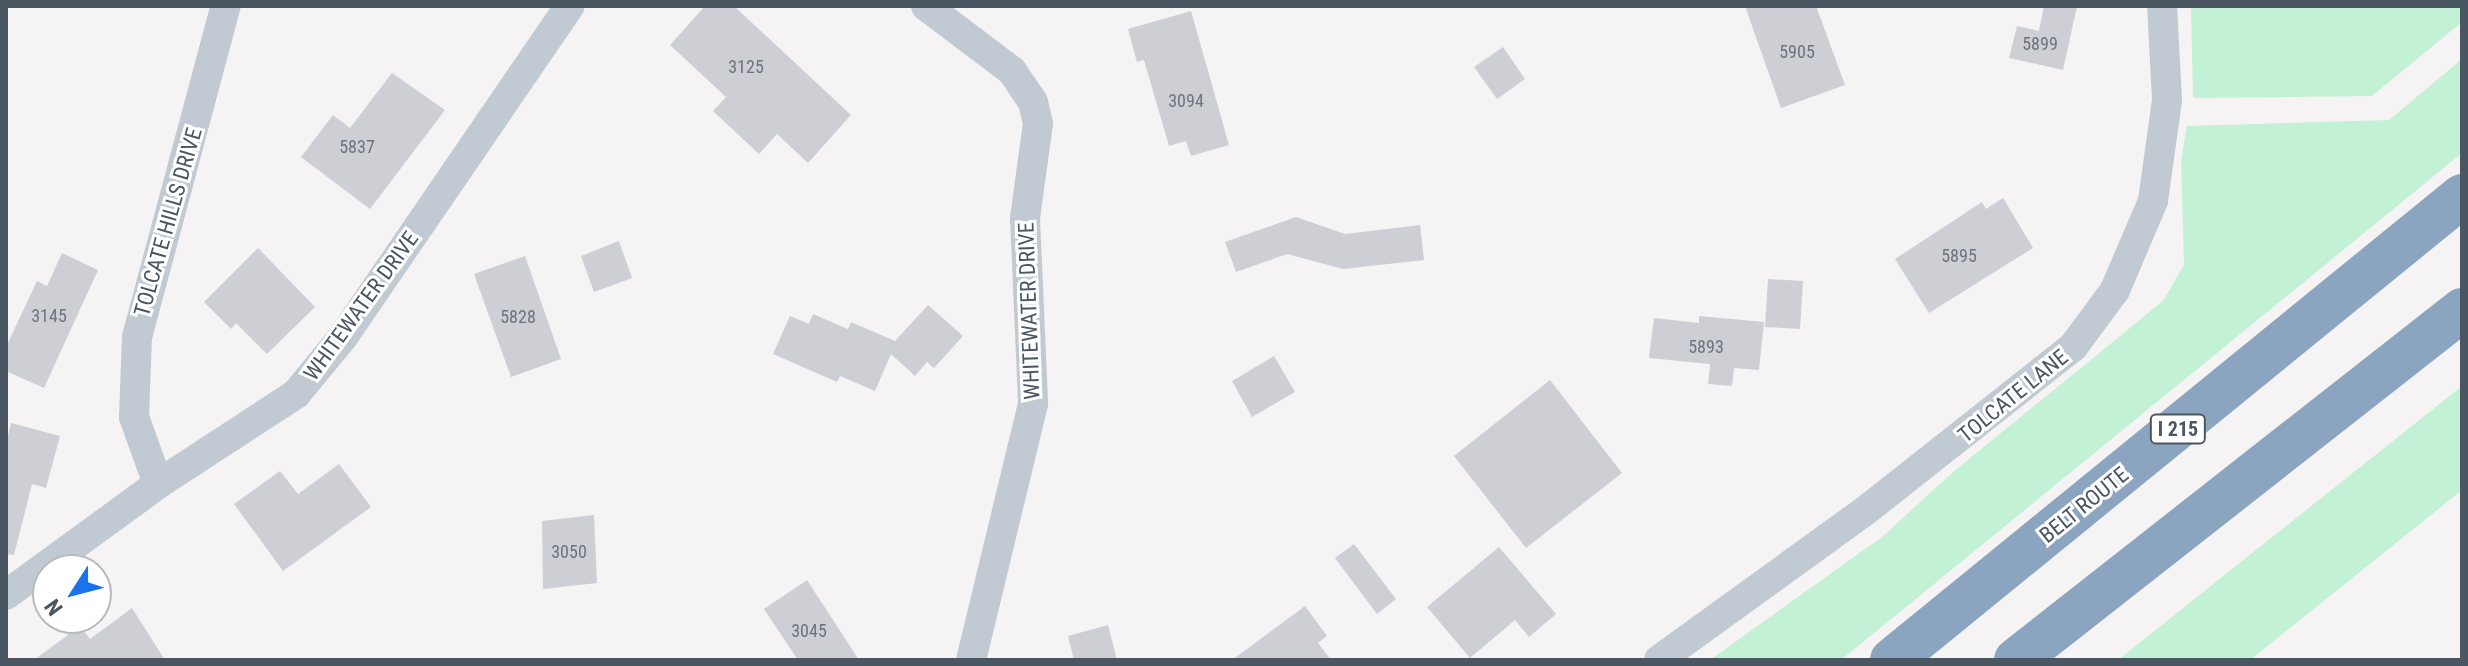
<!DOCTYPE html>
<style>
body{margin:0}
#map{position:relative;width:2468px;height:666px;overflow:hidden;background:#f5f3f3;font-family:"Roboto Condensed",sans-serif}
div>[style]{position:absolute}
.green>*{inset:0;background:#c3f1d5}
.building>*{inset:0;background:#cdcfd5}
.street>*{height:30px;margin:-15px;padding:0 15px;transform-origin:15px;border-radius:15px;background:#c1cad2}
.highway>*{height:44px;margin:-22px;padding:0 22px;transform-origin:22px;border-radius:22px;background:#8ba5c1}
span{translate:-50% -50%;white-space:nowrap;text-align:center;line-height:1.15;-webkit-text-stroke:6px #fff;paint-order:stroke}
.number-label{font-size:18px;color:#6b747e}
.number-label span{-webkit-text-stroke-width:0}
.shield-label span{padding:2px 6px;background:#fff;border:2px solid;border-radius:6px;-webkit-text-stroke-width:0}
.shield-label{font-size:20px;color:#4a5661;font-weight:700}
.street-label{font-size:22px;color:#4a5661}
.frame{position:absolute;inset:0;border:8px solid #4a5661;pointer-events:none}
.north{position:absolute;left:32px;top:554px;width:80px;height:80px;box-sizing:border-box;background:#fff;border:2px solid #b7bbc0;border-radius:50%;rotate:234deg;font-size:22px;font-weight:700;line-height:32px;text-align:center;color:#4a5661}
.north::after{content:'';display:block;margin:auto;width:28px;height:36px;background:#1a73e8;clip-path:polygon(50% 0,100% 100%,50% 72%,0 100%)}
</style>
<div id="map">
<div class="green">
<i style="clip-path:polygon(2191px 6px,2462px 6px,2462px 22px,2372px 96px,2193px 98px)"></i>
<i style="clip-path:polygon(2462px 59px,2462px 153px,1841px 660px,1710px 660px,1882px 537px,1953px 472px,2163px 301px,2184px 265px,2181px 161px,2187px 126px,2389px 120px)"></i>
<i style="clip-path:polygon(2462px 386px,2462px 490px,2250px 660px,2118px 660px)"></i>
</div>
<div class="building">
<i style="clip-path:polygon(705px 6px,734px 6px,851px 115px,808px 163px,777px 134px,759px 154px,713px 111px,726px 97px,670px 45px)"></i>
<i style="clip-path:polygon(1745px 6px,1816px 6px,1845px 85px,1781px 108px)"></i>
<i style="clip-path:polygon(2044px 6px,2077px 6px,2063px 70px,2009px 58px,2017px 26px,2039px 31px)"></i>
<i style="clip-path:polygon(1191px 11px,1229px 145px,1191px 156px,1186px 141px,1169px 146px,1144px 60px,1137px 62px,1128px 29px)"></i>
<i style="clip-path:polygon(1503px 47px,1525px 79px,1497px 99px,1474px 67px)"></i>
<i style="clip-path:polygon(392px 73px,445px 110px,370px 209px,301px 157px,333px 115px,350px 128px)"></i>
<i style="clip-path:polygon(2003px 198px,2033px 248px,1929px 313px,1895px 259px,1982px 202px,1986px 209px)"></i>
<i style="clip-path:polygon(1296px 217px,1345px 234px,1420px 225px,1424px 260px,1343px 269px,1287px 254px,1236px 272px,1225px 242px)"></i>
<i style="clip-path:polygon(619px 241px,632px 278px,594px 292px,581px 256px)"></i>
<i style="clip-path:polygon(258px 248px,315px 307px,267px 354px,236px 323px,231px 329px,204px 302px)"></i>
<i style="clip-path:polygon(62px 253px,98px 270px,44px 388px,6px 371px,6px 347px,37px 281px,47px 286px)"></i>
<i style="clip-path:polygon(525px 256px,561px 359px,511px 377px,474px 274px)"></i>
<i style="clip-path:polygon(1768px 279px,1803px 281px,1800px 329px,1765px 327px)"></i>
<i style="clip-path:polygon(928px 305px,963px 336px,934px 368px,927px 362px,915px 376px,891px 354px,875px 391px,840px 376px,837px 382px,773px 354px,790px 316px,809px 324px,813px 314px,848px 329px,851px 322px,895px 341px)"></i>
<i style="clip-path:polygon(1699px 316px,1764px 322px,1759px 370px,1734px 368px,1732px 386px,1708px 384px,1710px 364px,1649px 358px,1654px 318px,1699px 323px)"></i>
<i style="clip-path:polygon(1274px 356px,1295px 392px,1252px 417px,1232px 381px)"></i>
<i style="clip-path:polygon(1550px 380px,1622px 473px,1526px 548px,1454px 456px)"></i>
<i style="clip-path:polygon(11px 423px,60px 436px,46px 488px,32px 484px,14px 555px,6px 554px,6px 444px)"></i>
<i style="clip-path:polygon(339px 464px,371px 507px,283px 571px,234px 504px,280px 471px,298px 494px)"></i>
<i style="clip-path:polygon(594px 515px,597px 583px,543px 589px,542px 521px)"></i>
<i style="clip-path:polygon(1354px 544px,1396px 599px,1377px 614px,1335px 558px)"></i>
<i style="clip-path:polygon(1499px 547px,1556px 614px,1529px 637px,1515px 620px,1470px 658px,1427px 607px)"></i>
<i style="clip-path:polygon(807px 580px,859px 660px,798px 660px,764px 609px)"></i>
<i style="clip-path:polygon(1305px 606px,1327px 636px,1318px 643px,1331px 660px,1232px 660px)"></i>
<i style="clip-path:polygon(132px 608px,165px 660px,34px 660px,80px 626px,90px 639px)"></i>
<i style="clip-path:polygon(1108px 625px,1117px 660px,1074px 660px,1068px 636px)"></i>
</div>
<div class="street">
<i style="left:926px;top:6px;width:108px;rotate:37.1deg"></i>
<i style="left:1012px;top:71px;width:37px;rotate:56deg"></i>
<i style="left:1033px;top:102px;width:22px;rotate:77deg"></i>
<i style="left:1038px;top:123px;width:96px;rotate:97.8deg"></i>
<i style="left:1025px;top:218px;width:186px;rotate:87.5deg"></i>
<i style="left:1033px;top:404px;width:263px;rotate:103.6deg"></i>
<i style="left:158px;top:484px;width:71px;rotate:-109.7deg"></i>
<i style="left:134px;top:417px;width:80px;rotate:-87.9deg"></i>
<i style="left:137px;top:337px;width:343px;rotate:-75deg"></i>
<i style="left:6px;top:595px;width:188px;rotate:-36.1deg"></i>
<i style="left:158px;top:484px;width:165px;rotate:-33.1deg"></i>
<i style="left:296px;top:394px;width:74px;rotate:-50.5deg"></i>
<i style="left:343px;top:337px;width:401px;rotate:-55.6deg"></i>
<i style="left:1659px;top:660px;width:254px;rotate:-35.9deg"></i>
<i style="left:1865px;top:511px;width:265px;rotate:-38.3deg"></i>
<i style="left:2073px;top:347px;width:71px;rotate:-53.6deg"></i>
<i style="left:2115px;top:290px;width:97px;rotate:-66.9deg"></i>
<i style="left:2153px;top:201px;width:102px;rotate:-82.1deg"></i>
<i style="left:2167px;top:100px;width:94px;rotate:-93deg"></i>
</div>
<div class="highway">
<i style="left:1892px;top:660px;width:735px;rotate:-39.15deg"></i>
<i style="left:2016px;top:660px;width:567px;rotate:-38.12deg"></i>
</div>
<div class="number-label">
<span style="left:2040px;top:44px">5899</span>
<span style="left:1797px;top:52px">5905</span>
<span style="left:746px;top:67px">3125</span>
<span style="left:1186px;top:101px">3094</span>
<span style="left:357px;top:147px">5837</span>
<span style="left:1959px;top:256px">5895</span>
<span style="left:49px;top:316px">3145</span>
<span style="left:518px;top:317px">5828</span>
<span style="left:1706px;top:347px">5893</span>
<span style="left:569px;top:552px">3050</span>
<span style="left:809px;top:631px">3045</span>
</div>
<div class="shield-label">
<span style="left:2178px;top:429px">I 215</span>
</div>
<div class="street-label">
<span style="left:168px;top:222px;rotate:-74deg">TOLCATE HILLS DRIVE</span>
<span style="left:361px;top:306px;rotate:-54deg">WHITEWATER DRIVE</span>
<span style="left:1029px;top:311px;rotate:-92deg">WHITEWATER DRIVE</span>
<span style="left:2013px;top:396px;rotate:-39deg">TOLCATE LANE</span>
<span style="left:2084px;top:505px;rotate:-39deg">BELT ROUTE</span>
</div>
<div class="frame"></div>
<div class="north">N</div>
</div>
